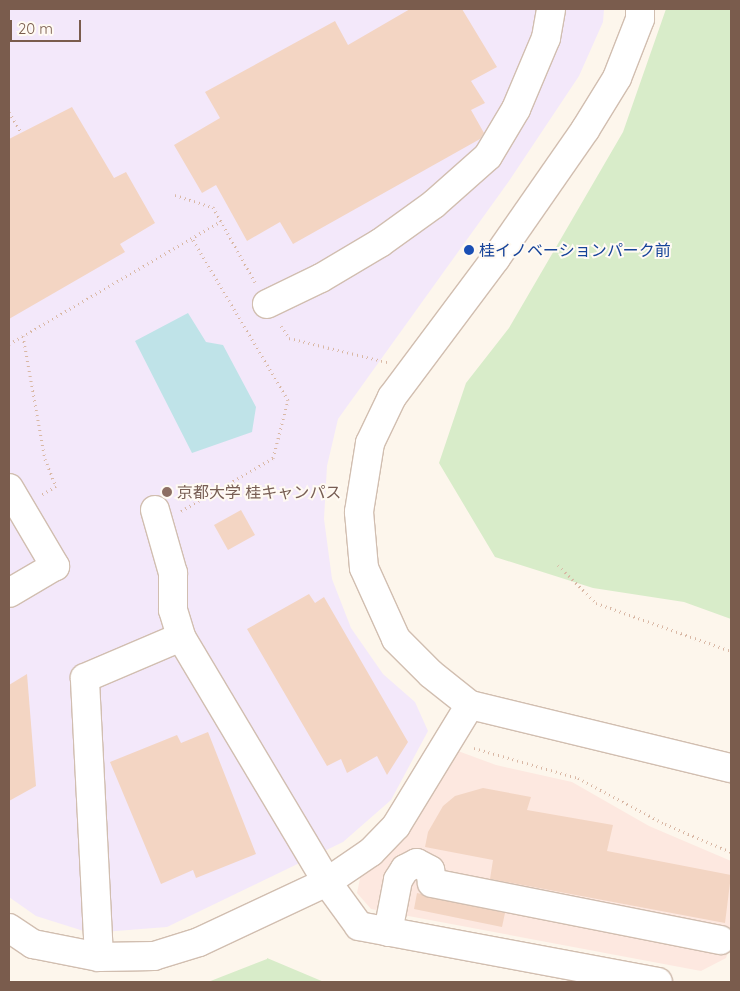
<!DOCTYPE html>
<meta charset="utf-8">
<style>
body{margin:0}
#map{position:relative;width:740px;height:991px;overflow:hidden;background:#fdf6ec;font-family:Quicksand,"Noto Sans JP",sans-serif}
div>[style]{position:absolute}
.commercial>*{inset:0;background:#fde8e0}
.education>*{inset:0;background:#f3e8fa}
.green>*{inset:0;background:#d8ecc9}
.water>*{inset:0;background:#bfe3e8}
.building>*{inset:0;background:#f3d5c3}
.path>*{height:3px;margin-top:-1.5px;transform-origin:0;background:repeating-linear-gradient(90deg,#d9b8a5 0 1px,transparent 0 5px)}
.roads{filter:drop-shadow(1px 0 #d1beb0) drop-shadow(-1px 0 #d1beb0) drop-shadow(0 1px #d1beb0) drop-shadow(0 -1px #d1beb0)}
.minor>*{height:28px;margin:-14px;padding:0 14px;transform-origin:14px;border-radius:14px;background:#fff}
.dots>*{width:14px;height:14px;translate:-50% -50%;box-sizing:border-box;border:2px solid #fffaf3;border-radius:50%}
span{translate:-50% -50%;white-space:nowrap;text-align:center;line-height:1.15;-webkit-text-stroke:4px #fffaf3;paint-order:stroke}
.transit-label{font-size:16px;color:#164399}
.left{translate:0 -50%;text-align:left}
.education-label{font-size:16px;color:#785e54}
.frame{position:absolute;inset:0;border:10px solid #7a5c4d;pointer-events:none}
.scale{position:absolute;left:10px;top:20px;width:71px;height:22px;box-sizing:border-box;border:2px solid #7a5c4d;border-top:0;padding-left:6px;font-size:15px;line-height:18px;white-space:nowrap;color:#7a5c4d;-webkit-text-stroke:4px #fffaf3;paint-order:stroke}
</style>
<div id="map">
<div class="commercial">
<i style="clip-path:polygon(458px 751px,496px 765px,572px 782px,649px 826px,731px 861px,731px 943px,726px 958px,701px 971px,371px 909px,357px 893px,362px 869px,452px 754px)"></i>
</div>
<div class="education">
<i style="clip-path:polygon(9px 9px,604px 9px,603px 22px,579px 76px,509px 181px,338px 419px,327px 466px,324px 519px,332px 579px,351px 628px,383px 674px,415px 702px,428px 731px,391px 800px,343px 842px,167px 927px,90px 933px,36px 916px,9px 897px)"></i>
</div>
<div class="green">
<i style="clip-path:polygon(666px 9px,731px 9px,731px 619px,684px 602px,593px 588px,495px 557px,439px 463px,466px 383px,509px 328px,623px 132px)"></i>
<i style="clip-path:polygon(267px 958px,324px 982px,208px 982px,267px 959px)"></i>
</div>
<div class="water">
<i style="clip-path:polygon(188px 313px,206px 342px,223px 345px,256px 407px,252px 432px,192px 453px,135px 341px)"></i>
</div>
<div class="building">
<i style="clip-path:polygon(410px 9px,462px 9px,497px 67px,471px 81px,485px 103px,471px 110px,484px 133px,480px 139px,293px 244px,280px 222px,247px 241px,216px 185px,202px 193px,174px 145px,220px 118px,205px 92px,335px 21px,348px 45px)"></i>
<i style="clip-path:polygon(72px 107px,114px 178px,126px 172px,155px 223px,120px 244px,125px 252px,9px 319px,9px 139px)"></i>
<i style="clip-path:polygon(241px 510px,255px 535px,228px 550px,214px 525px)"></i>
<i style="clip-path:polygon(309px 594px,315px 603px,324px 597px,408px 742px,387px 775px,377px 756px,347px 773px,341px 759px,327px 766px,247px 629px)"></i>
<i style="clip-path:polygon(27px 674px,36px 786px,9px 801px,9px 685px)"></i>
<i style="clip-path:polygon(208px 732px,256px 854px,196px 878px,193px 870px,161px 884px,110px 762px,177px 735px,181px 743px)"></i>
<i style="clip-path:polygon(483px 788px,531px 797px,527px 810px,613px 825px,607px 851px,731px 875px,725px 923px,490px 879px,493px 860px,425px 847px,428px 832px,443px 806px,455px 796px)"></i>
<i style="clip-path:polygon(417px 893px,505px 913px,502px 927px,414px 909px)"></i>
</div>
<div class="path">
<i style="left:9px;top:112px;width:23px;rotate:59deg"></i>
<i style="left:175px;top:195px;width:40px;rotate:18deg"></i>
<i style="left:213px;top:207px;width:86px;rotate:60.8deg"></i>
<i style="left:281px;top:326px;width:14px;rotate:56deg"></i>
<i style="left:289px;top:338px;width:101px;rotate:13.8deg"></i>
<i style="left:23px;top:336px;width:125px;rotate:79.9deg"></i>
<i style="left:45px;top:459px;width:29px;rotate:68deg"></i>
<i style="left:56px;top:486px;width:17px;rotate:149deg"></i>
<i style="left:9px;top:344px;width:245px;rotate:-30.1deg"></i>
<i style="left:181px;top:511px;width:106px;rotate:-29.9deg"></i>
<i style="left:273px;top:458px;width:60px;rotate:-75.5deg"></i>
<i style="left:288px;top:400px;width:188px;rotate:-120.7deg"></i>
<i style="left:558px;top:565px;width:54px;rotate:45deg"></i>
<i style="left:596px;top:603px;width:143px;rotate:19.6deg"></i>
<i style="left:474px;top:748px;width:108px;rotate:16.1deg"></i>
<i style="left:578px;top:778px;width:98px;rotate:27.9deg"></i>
<i style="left:665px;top:824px;width:72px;rotate:23deg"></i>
</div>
<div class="roads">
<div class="minor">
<i style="left:640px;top:9px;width:10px;rotate:90deg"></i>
<i style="left:640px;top:19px;width:63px;rotate:111.3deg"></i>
<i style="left:617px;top:78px;width:61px;rotate:121.6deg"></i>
<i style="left:585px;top:130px;width:156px;rotate:124.8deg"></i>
<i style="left:496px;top:258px;width:174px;rotate:126.8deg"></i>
<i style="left:392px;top:397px;width:51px;rotate:115.6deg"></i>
<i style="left:370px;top:443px;width:70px;rotate:99.1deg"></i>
<i style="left:359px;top:512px;width:56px;rotate:84.9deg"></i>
<i style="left:364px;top:568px;width:78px;rotate:65.7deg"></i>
<i style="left:396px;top:639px;width:49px;rotate:45deg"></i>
<i style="left:431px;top:674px;width:50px;rotate:38.5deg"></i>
<i style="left:470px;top:705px;width:268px;rotate:13.6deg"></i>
<i style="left:267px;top:304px;width:60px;rotate:-25.7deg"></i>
<i style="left:321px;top:278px;width:69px;rotate:-30.7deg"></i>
<i style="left:380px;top:243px;width:67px;rotate:-35.8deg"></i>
<i style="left:434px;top:204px;width:72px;rotate:-41.6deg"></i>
<i style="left:488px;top:156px;width:55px;rotate:-59.2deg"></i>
<i style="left:516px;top:109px;width:77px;rotate:-67.1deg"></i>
<i style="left:546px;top:38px;width:29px;rotate:-80deg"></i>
<i style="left:9px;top:488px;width:91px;rotate:59.5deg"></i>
<i style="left:55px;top:566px;width:53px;rotate:149.6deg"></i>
<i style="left:155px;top:510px;width:66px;rotate:74.1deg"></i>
<i style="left:173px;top:573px;width:37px;rotate:90deg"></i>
<i style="left:173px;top:610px;width:28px;rotate:73deg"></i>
<i style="left:181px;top:637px;width:285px;rotate:59.2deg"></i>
<i style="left:327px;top:882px;width:54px;rotate:54deg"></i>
<i style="left:359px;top:926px;width:304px;rotate:10.6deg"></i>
<i style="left:9px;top:928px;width:29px;rotate:34deg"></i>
<i style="left:33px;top:944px;width:67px;rotate:11.1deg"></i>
<i style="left:99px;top:957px;width:55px;rotate:-1deg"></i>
<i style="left:154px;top:956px;width:47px;rotate:-17.3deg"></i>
<i style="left:199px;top:942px;width:141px;rotate:-25.1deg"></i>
<i style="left:327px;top:882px;width:53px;rotate:-34.3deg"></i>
<i style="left:371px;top:852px;width:36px;rotate:-46deg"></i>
<i style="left:396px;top:826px;width:142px;rotate:-58.6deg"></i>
<i style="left:388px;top:932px;width:53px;rotate:-79.1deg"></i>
<i style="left:398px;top:880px;width:13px;rotate:-58deg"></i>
<i style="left:405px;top:869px;width:13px;rotate:-27deg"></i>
<i style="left:417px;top:863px;width:15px;rotate:28deg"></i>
<i style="left:430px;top:870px;width:13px;rotate:81deg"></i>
<i style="left:432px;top:883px;width:294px;rotate:11.2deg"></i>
<i style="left:99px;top:957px;width:279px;rotate:-92.9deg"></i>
<i style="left:85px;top:678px;width:104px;rotate:-23.1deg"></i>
</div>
</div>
<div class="dots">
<i style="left:469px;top:250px;background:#1a4fb4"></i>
<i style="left:167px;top:492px;background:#8d6e63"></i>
</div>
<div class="transit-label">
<span class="left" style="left:479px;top:250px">桂イノベーションパーク前</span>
</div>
<div class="education-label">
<span class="left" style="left:177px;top:492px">京都大学 桂キャンパス</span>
</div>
<div class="frame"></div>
<div class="scale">20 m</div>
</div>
